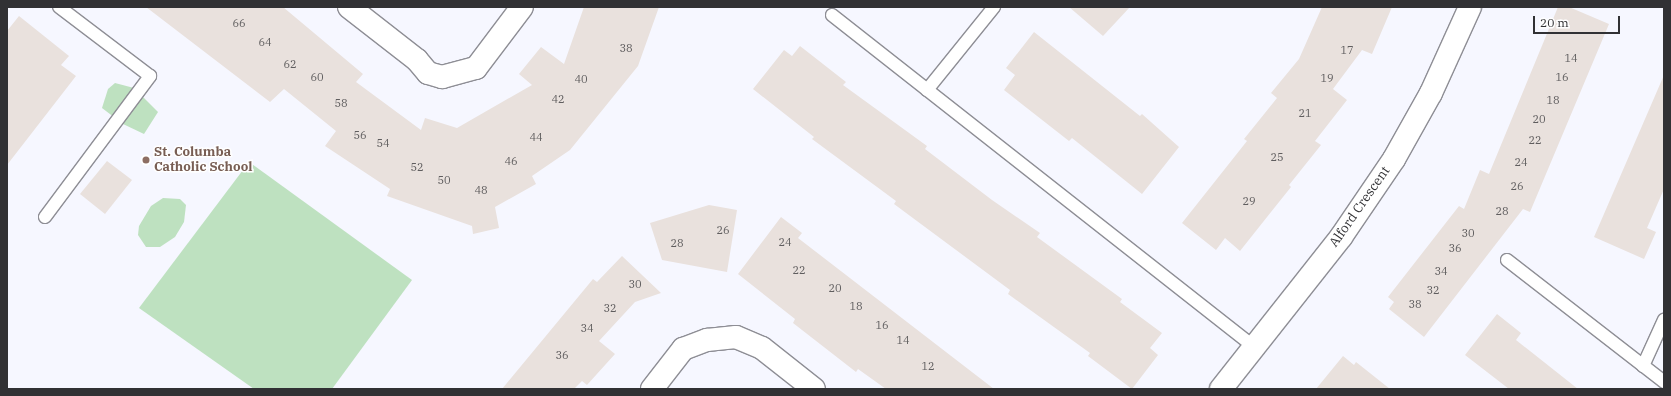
<!DOCTYPE html>
<style>
body{margin:0}
#map{position:relative;width:1671px;height:396px;overflow:hidden;background:#f6f7ff;font-family:"IBM Plex Serif",serif}
div>[style]{position:absolute}
.green>*{inset:0;background:#bee1c0}
.building>*{inset:0;background:#e9e1dd}
.roads{filter:drop-shadow(1px 0 #8e8e95) drop-shadow(-1px 0 #8e8e95) drop-shadow(0 1px #8e8e95) drop-shadow(0 -1px #8e8e95)}
.service>*{height:12px;margin:-6px;padding:0 6px;transform-origin:6px;border-radius:6px;background:#fff}
.minor>*{height:22px;margin:-11px;padding:0 11px;transform-origin:11px;border-radius:11px;background:#fff}
.dots>*{width:11px;height:11px;translate:-50% -50%;box-sizing:border-box;border:2px solid #fff;border-radius:50%}
span{translate:-50% -50%;white-space:nowrap;text-align:center;line-height:1.15;-webkit-text-stroke:3px #fff;paint-order:stroke}
.number-label{font-size:11px;color:#5f5d5e}
.number-label span{-webkit-text-stroke-width:0}
.education-label{font-size:13px;color:#785e54;font-weight:700}
.left{translate:0 -50%;text-align:left}
.street-label{font-size:13px;color:#313134}
.frame{position:absolute;inset:0;border:8px solid #313134;pointer-events:none}
.scale{position:absolute;left:1533px;top:16px;width:87px;height:18px;box-sizing:border-box;border:2px solid #313134;border-top:0;padding-left:5px;font-size:12px;line-height:14px;white-space:nowrap;color:#313134;-webkit-text-stroke:3px #fff;paint-order:stroke}
</style>
<div id="map">
<div class="green">
<i style="clip-path:polygon(115px 83px,134px 88px,158px 112px,144px 134px,123px 124px,102px 108px,108px 89px)"></i>
<i style="clip-path:polygon(249px 162px,412px 280px,332px 389px,254px 389px,139px 308px)"></i>
<i style="clip-path:polygon(163px 198px,180px 199px,186px 205px,184px 222px,175px 237px,160px 247px,146px 247px,138px 235px,139px 226px,151px 206px)"></i>
</div>
<div class="building">
<i style="clip-path:polygon(146px 7px,283px 7px,363px 74px,356px 82px,421px 130px,425px 118px,457px 128px,532px 85px,519px 74px,541px 47px,564px 64px,584px 7px,659px 7px,638px 66px,570px 150px,532px 176px,536px 184px,495px 207px,499px 228px,473px 234px,472px 226px,387px 196px,390px 189px,325px 146px,336px 131px,284px 89px,270px 102px)"></i>
<i style="clip-path:polygon(1069px 7px,1130px 7px,1103px 36px)"></i>
<i style="clip-path:polygon(1322px 7px,1392px 7px,1372px 54px,1362px 50px,1333px 89px,1347px 100px,1315px 141px,1321px 145px,1289px 185px,1291px 187px,1240px 251px,1225px 238px,1216px 250px,1182px 223px,1247px 141px,1244px 139px,1277px 98px,1271px 93px,1299px 59px)"></i>
<i style="clip-path:polygon(1558px 7px,1569px 7px,1609px 24px,1530px 212px,1523px 209px,1424px 337px,1389px 309px,1394px 302px,1388px 297px,1459px 206px,1464px 209px,1480px 170px,1489px 174px)"></i>
<i style="clip-path:polygon(19px 16px,69px 56px,61px 65px,76px 76px,7px 165px,7px 31px)"></i>
<i style="clip-path:polygon(1034px 32px,1140px 116px,1142px 114px,1179px 147px,1142px 194px,1072px 138px,1069px 141px,1004px 90px,1015px 75px,1006px 68px)"></i>
<i style="clip-path:polygon(800px 46px,846px 82px,843px 85px,927px 146px,925px 149px,992px 200px,1040px 233px,1037px 237px,1122px 299px,1120px 302px,1162px 333px,1150px 348px,1158px 355px,1132px 389px,1088px 356px,1090px 353px,1008px 294px,1010px 290px,894px 204px,896px 201px,812px 139px,814px 137px,753px 89px,784px 50px,792px 56px)"></i>
<i style="clip-path:polygon(1664px 75px,1664px 189px,1647px 228px,1656px 232px,1644px 259px,1594px 237px)"></i>
<i style="clip-path:polygon(107px 161px,132px 180px,105px 214px,80px 194px)"></i>
<i style="clip-path:polygon(709px 205px,737px 210px,727px 272px,662px 260px,650px 223px)"></i>
<i style="clip-path:polygon(781px 217px,802px 233px,798px 238px,994px 389px,886px 389px,858px 369px,856px 372px,793px 323px,795px 319px,738px 274px)"></i>
<i style="clip-path:polygon(622px 256px,661px 293px,635px 302px,599px 341px,615px 354px,587px 385px,582px 381px,574px 389px,502px 389px,593px 279px,597px 282px)"></i>
<i style="clip-path:polygon(1497px 314px,1521px 333px,1516px 340px,1578px 389px,1509px 389px,1465px 355px)"></i>
<i style="clip-path:polygon(1343px 356px,1354px 365px,1356px 362px,1390px 389px,1316px 389px)"></i>
</div>
<div class="roads">
<div class="service">
<i style="left:832px;top:15px;width:536px;rotate:38.18deg"></i>
<i style="left:927px;top:90px;width:107px;rotate:-51.1deg"></i>
<i style="left:45px;top:217px;width:176px;rotate:-53.3deg"></i>
<i style="left:150px;top:76px;width:114px;rotate:-142.8deg"></i>
<i style="left:1507px;top:260px;width:199px;rotate:37.8deg"></i>
<i style="left:1643px;top:366px;width:51px;rotate:-65.5deg"></i>
</div>
<div class="minor">
<i style="left:349px;top:7px;width:86px;rotate:37.9deg"></i>
<i style="left:417px;top:60px;width:17px;rotate:50deg"></i>
<i style="left:428px;top:73px;width:15px;rotate:16deg"></i>
<i style="left:442px;top:77px;width:35px;rotate:-15deg"></i>
<i style="left:476px;top:68px;width:76px;rotate:-53deg"></i>
<i style="left:652px;top:389px;width:51px;rotate:-52.2deg"></i>
<i style="left:683px;top:349px;width:26px;rotate:-21deg"></i>
<i style="left:707px;top:340px;width:29px;rotate:-6deg"></i>
<i style="left:736px;top:337px;width:28px;rotate:23deg"></i>
<i style="left:762px;top:348px;width:66px;rotate:38.3deg"></i>
<i style="left:1221px;top:389px;width:194px;rotate:-51.7deg"></i>
<i style="left:1341px;top:237px;width:94px;rotate:-55.8deg"></i>
<i style="left:1394px;top:159px;width:76px;rotate:-60.7deg"></i>
<i style="left:1431px;top:93px;width:94px;rotate:-65.6deg"></i>
</div>
</div>
<div class="dots">
<i style="left:146px;top:160px;background:#8d6e63"></i>
</div>
<div class="number-label">
<span style="left:239px;top:23px">66</span>
<span style="left:265px;top:42px">64</span>
<span style="left:626px;top:48px">38</span>
<span style="left:1347px;top:50px">17</span>
<span style="left:1571px;top:58px">14</span>
<span style="left:290px;top:64px">62</span>
<span style="left:317px;top:77px">60</span>
<span style="left:1562px;top:77px">16</span>
<span style="left:1327px;top:78px">19</span>
<span style="left:581px;top:79px">40</span>
<span style="left:558px;top:99px">42</span>
<span style="left:1553px;top:100px">18</span>
<span style="left:341px;top:103px">58</span>
<span style="left:1305px;top:113px">21</span>
<span style="left:1539px;top:119px">20</span>
<span style="left:360px;top:135px">56</span>
<span style="left:536px;top:137px">44</span>
<span style="left:1535px;top:140px">22</span>
<span style="left:383px;top:143px">54</span>
<span style="left:1277px;top:157px">25</span>
<span style="left:511px;top:161px">46</span>
<span style="left:1521px;top:162px">24</span>
<span style="left:417px;top:167px">52</span>
<span style="left:444px;top:180px">50</span>
<span style="left:1517px;top:186px">26</span>
<span style="left:481px;top:190px">48</span>
<span style="left:1249px;top:201px">29</span>
<span style="left:1502px;top:211px">28</span>
<span style="left:723px;top:230px">26</span>
<span style="left:1468px;top:233px">30</span>
<span style="left:785px;top:242px">24</span>
<span style="left:677px;top:243px">28</span>
<span style="left:1455px;top:248px">36</span>
<span style="left:799px;top:270px">22</span>
<span style="left:1441px;top:271px">34</span>
<span style="left:635px;top:284px">30</span>
<span style="left:835px;top:288px">20</span>
<span style="left:1433px;top:290px">32</span>
<span style="left:1415px;top:304px">38</span>
<span style="left:856px;top:306px">18</span>
<span style="left:610px;top:308px">32</span>
<span style="left:882px;top:325px">16</span>
<span style="left:587px;top:328px">34</span>
<span style="left:903px;top:340px">14</span>
<span style="left:562px;top:355px">36</span>
<span style="left:928px;top:366px">12</span>
</div>
<div class="education-label">
<span class="left" style="left:154px;top:160px">St. Columba<br>Catholic School</span>
</div>
<div class="street-label">
<span style="left:1360px;top:207px;rotate:-55deg">Alford Crescent</span>
</div>
<div class="frame"></div>
<div class="scale">20 m</div>
</div>
